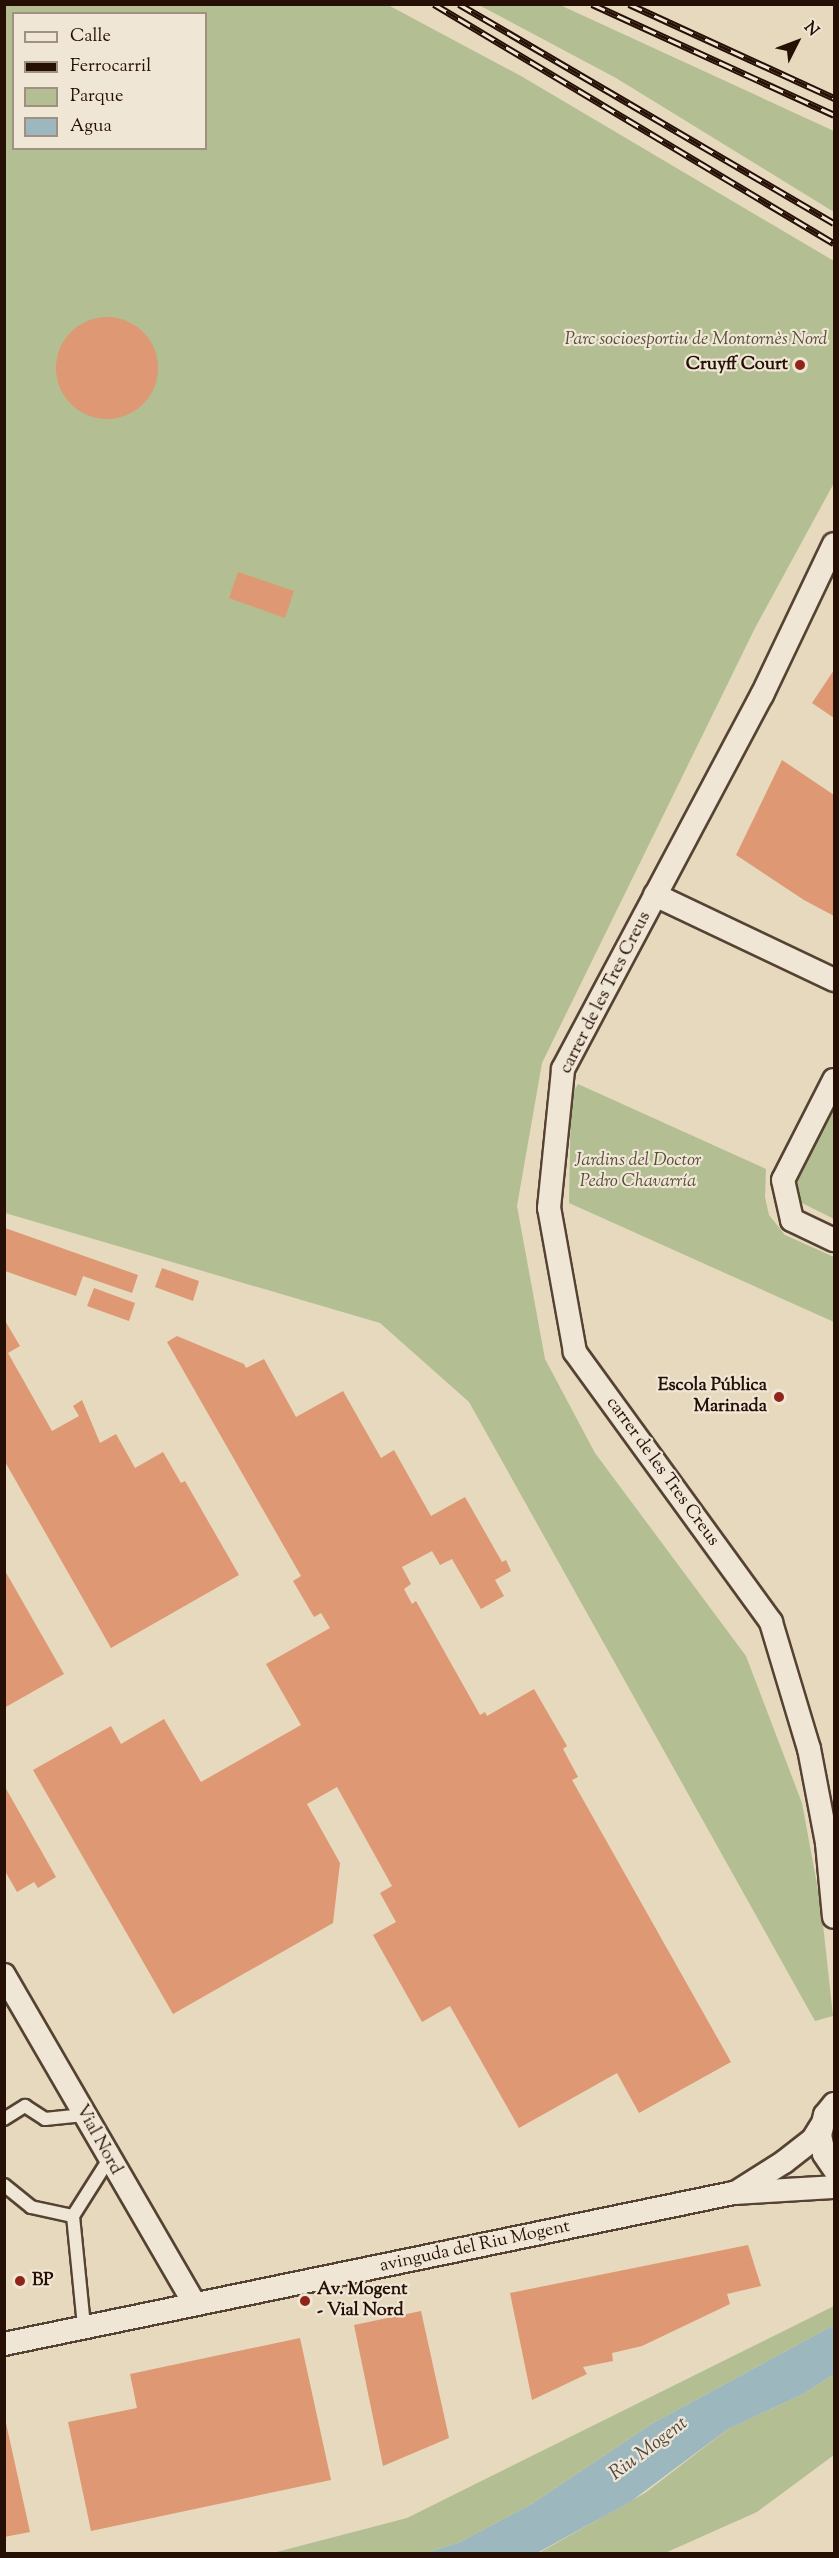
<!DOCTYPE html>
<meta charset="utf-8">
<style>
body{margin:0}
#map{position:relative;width:839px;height:2558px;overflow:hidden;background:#e6d9be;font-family:"Sorts Mill Goudy",serif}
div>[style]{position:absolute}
.green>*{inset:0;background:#b3bf93}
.water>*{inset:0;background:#9cb7bd}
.building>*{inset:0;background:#de9873}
.round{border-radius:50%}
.roads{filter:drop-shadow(2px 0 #564233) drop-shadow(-2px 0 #564233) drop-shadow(0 2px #564233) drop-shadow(0 -2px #564233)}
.lane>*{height:12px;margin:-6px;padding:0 6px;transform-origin:6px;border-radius:6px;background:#efe6d5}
.street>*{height:22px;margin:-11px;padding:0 11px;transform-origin:11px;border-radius:11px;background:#efe6d5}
.rail>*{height:7px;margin-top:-3.5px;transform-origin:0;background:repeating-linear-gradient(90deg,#efe6d5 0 14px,#260f05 0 28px);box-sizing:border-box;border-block:2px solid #260f05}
.dots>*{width:16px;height:16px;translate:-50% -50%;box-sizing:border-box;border:3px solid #efe6d5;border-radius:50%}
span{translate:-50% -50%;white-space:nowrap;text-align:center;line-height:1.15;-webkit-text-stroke:4.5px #efe6d5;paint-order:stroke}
.park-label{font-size:18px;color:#574d37;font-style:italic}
.poi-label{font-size:18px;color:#260f05;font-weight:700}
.right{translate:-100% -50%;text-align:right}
.left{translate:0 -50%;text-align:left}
.street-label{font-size:18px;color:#260f05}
.water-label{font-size:20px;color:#4f4a45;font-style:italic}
.frame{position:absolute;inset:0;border:6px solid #260f05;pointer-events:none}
.legend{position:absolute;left:12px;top:12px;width:195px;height:138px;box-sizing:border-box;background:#efe6d5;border:2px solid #9f9082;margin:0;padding:8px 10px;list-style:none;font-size:18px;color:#260f05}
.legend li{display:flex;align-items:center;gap:12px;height:30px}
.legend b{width:30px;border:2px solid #9f9082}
.north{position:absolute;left:767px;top:12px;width:60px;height:60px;-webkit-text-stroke:4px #efe6d5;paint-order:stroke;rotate:48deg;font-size:16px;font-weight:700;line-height:24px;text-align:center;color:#260f05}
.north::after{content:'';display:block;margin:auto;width:21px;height:27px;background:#260f05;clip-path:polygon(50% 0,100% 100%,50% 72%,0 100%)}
</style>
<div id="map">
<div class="green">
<i style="clip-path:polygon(evenodd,4px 5px,388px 5px,521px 76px,834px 261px,834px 483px,755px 628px,542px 1063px,517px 1206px,545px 1359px,595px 1453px,746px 1656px,802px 1803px,821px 1906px,833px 2016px,815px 2021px,469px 1402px,380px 1323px,5px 1213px,4px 5px,14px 14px,206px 14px,206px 148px,14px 148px,14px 14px)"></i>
<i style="clip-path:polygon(479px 5px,560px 5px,834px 131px,834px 212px,616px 78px)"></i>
<i style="clip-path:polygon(578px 1084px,766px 1169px,765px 1197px,769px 1215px,785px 1235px,834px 1257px,834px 1322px,569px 1203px,571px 1096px)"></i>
<i style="clip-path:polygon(834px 1104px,834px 1219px,802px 1203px,794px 1185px)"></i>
<i style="clip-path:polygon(834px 2306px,834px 2325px,653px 2423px,530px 2505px,458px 2543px,425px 2553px,269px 2554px,407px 2518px)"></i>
<i style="clip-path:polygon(834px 2374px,834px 2455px,757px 2512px,665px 2553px,537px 2554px,645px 2493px,728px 2429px,803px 2394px)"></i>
</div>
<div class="water">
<i style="clip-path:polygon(834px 2325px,834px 2374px,803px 2394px,728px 2429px,630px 2502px,537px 2553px,425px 2553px,458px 2543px,530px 2505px,653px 2423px)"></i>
</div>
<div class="building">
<i class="round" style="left:56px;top:317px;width:102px;height:102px"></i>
<i style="clip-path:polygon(238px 572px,294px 591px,285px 618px,229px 598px)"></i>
<i style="clip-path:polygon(834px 670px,834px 718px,812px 703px)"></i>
<i style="clip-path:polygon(782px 760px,834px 795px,834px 916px,804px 900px,736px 855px)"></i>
<i style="clip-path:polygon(5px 1228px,138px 1275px,132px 1293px,83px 1276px,76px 1296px,5px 1271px)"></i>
<i style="clip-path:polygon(162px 1268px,199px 1281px,193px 1301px,155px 1287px)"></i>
<i style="clip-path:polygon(94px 1288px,135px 1303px,129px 1321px,87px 1306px)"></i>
<i style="clip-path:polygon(4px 1319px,20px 1346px,8px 1353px,52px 1431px,79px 1416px,73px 1406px,82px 1400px,100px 1443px,116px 1434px,135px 1468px,163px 1452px,181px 1483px,185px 1481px,239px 1575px,111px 1648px,4px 1460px)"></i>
<i style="clip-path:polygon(177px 1336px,244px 1364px,246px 1368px,264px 1359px,296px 1417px,343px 1391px,381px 1458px,394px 1450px,431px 1516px,465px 1497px,502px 1562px,506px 1560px,511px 1571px,495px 1580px,504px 1596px,481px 1609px,452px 1559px,440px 1565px,432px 1551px,402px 1567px,411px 1584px,404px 1589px,412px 1604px,416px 1601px,480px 1715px,485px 1712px,487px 1716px,534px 1689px,567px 1746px,563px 1749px,578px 1777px,572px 1780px,731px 2062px,639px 2113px,617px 2073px,519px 2128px,450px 2006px,422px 2022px,373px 1935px,396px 1922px,380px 1893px,392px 1886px,337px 1787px,307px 1804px,340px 1863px,333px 1923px,173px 2014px,33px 1770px,111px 1726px,121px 1744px,164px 1719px,201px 1782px,301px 1725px,266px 1664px,330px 1628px,321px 1613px,314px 1617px,293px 1581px,301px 1576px,167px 1342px)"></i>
<i style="clip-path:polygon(4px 1569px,64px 1674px,4px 1708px)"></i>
<i style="clip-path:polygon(5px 1787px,56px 1877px,38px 1888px,34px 1882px,17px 1892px,5px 1871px)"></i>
<i style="clip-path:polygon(748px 2245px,761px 2286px,727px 2294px,730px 2304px,642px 2346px,612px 2353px,613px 2361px,583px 2367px,587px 2374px,532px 2400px,510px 2293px)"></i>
<i style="clip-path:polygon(421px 2311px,449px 2438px,383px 2466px,354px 2325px)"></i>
<i style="clip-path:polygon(300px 2338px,331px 2480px,91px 2531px,68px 2422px,137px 2408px,130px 2374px)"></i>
<i style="clip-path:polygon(4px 2414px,30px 2532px,4px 2537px)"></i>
</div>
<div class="roads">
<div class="lane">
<i style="left:4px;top:2119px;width:25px;rotate:-32deg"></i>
<i style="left:25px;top:2106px;width:24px;rotate:33deg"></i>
<i style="left:45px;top:2119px;width:39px;rotate:-6deg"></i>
<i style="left:4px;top:2185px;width:35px;rotate:39deg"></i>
<i style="left:31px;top:2207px;width:43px;rotate:12.1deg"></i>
<i style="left:73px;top:2216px;width:67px;rotate:-57.7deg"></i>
<i style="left:73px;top:2216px;width:112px;rotate:84.3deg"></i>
</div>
<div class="street">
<i style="left:655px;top:895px;width:198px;rotate:25.4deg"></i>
<i style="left:834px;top:1080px;width:112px;rotate:117deg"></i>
<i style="left:783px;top:1180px;width:41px;rotate:77.3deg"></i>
<i style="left:792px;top:1220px;width:47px;rotate:25.5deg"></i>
<i style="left:829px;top:1829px;width:14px;rotate:98deg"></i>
<i style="left:827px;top:1843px;width:74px;rotate:84.6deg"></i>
<i style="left:827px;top:1843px;width:96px;rotate:-100.8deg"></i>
<i style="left:809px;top:1749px;width:133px;rotate:-106.7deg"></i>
<i style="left:771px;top:1622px;width:334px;rotate:-126deg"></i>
<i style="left:575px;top:1352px;width:146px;rotate:-100.2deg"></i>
<i style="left:549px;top:1208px;width:140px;rotate:-84.2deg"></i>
<i style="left:563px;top:1069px;width:424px;rotate:-62deg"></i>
<i style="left:762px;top:695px;width:167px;rotate:-64.5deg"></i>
<i style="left:4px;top:1975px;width:380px;rotate:59.9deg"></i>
<i style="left:834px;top:2104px;width:14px;rotate:129deg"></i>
<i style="left:825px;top:2115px;width:21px;rotate:104deg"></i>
<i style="left:820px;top:2135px;width:19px;rotate:78deg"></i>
<i style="left:824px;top:2154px;width:18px;rotate:56deg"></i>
<i style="left:735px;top:2193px;width:58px;rotate:-32.3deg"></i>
<i style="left:784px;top:2162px;width:37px;rotate:-38deg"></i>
<i style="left:813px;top:2139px;width:15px;rotate:-58deg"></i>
<i style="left:4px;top:2344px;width:744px;rotate:-11.7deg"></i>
<i style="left:733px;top:2193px;width:101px;rotate:-3.4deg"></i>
</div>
</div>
<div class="rail">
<i style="left:434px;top:4px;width:466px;rotate:30.9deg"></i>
<i style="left:459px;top:4px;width:434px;rotate:30.3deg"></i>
<i style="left:592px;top:4px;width:266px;rotate:24.6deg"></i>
<i style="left:629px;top:4px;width:226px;rotate:24.6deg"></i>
</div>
<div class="dots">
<i style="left:800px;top:365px;background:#8f2418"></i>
<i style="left:779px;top:1397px;background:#8f2418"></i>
<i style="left:20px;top:2281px;background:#8f2418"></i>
<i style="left:305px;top:2301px;background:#8f2418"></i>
</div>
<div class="park-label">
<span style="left:696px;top:340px">Parc socioesportiu de Montornès Nord</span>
<span style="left:638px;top:1172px">Jardins del Doctor<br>Pedro Chavarría</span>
</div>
<div class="poi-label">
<span class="right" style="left:788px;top:365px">Cruyff Court</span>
<span class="right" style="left:767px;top:1397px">Escola Pública<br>Marinada</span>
<span class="left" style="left:32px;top:2281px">BP</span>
<span class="left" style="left:317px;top:2301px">Av. Mogent<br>- Vial Nord</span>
</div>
<div class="street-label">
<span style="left:606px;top:993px;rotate:-63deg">carrer de les Tres Creus</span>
<span style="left:662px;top:1472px;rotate:54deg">carrer de les Tres Creus</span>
<span style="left:98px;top:2140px;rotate:61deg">Vial Nord</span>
<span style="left:475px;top:2247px;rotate:-12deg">avinguda del Riu Mogent</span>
</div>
<div class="water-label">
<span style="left:649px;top:2449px;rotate:-37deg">Riu Mogent</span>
</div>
<div class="frame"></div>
<ul class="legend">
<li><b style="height:8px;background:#efe6d5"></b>Calle</li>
<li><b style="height:8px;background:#260f05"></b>Ferrocarril</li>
<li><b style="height:16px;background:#b3bf93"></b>Parque</li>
<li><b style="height:16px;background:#9cb7bd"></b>Agua</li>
</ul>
<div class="north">N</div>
</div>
